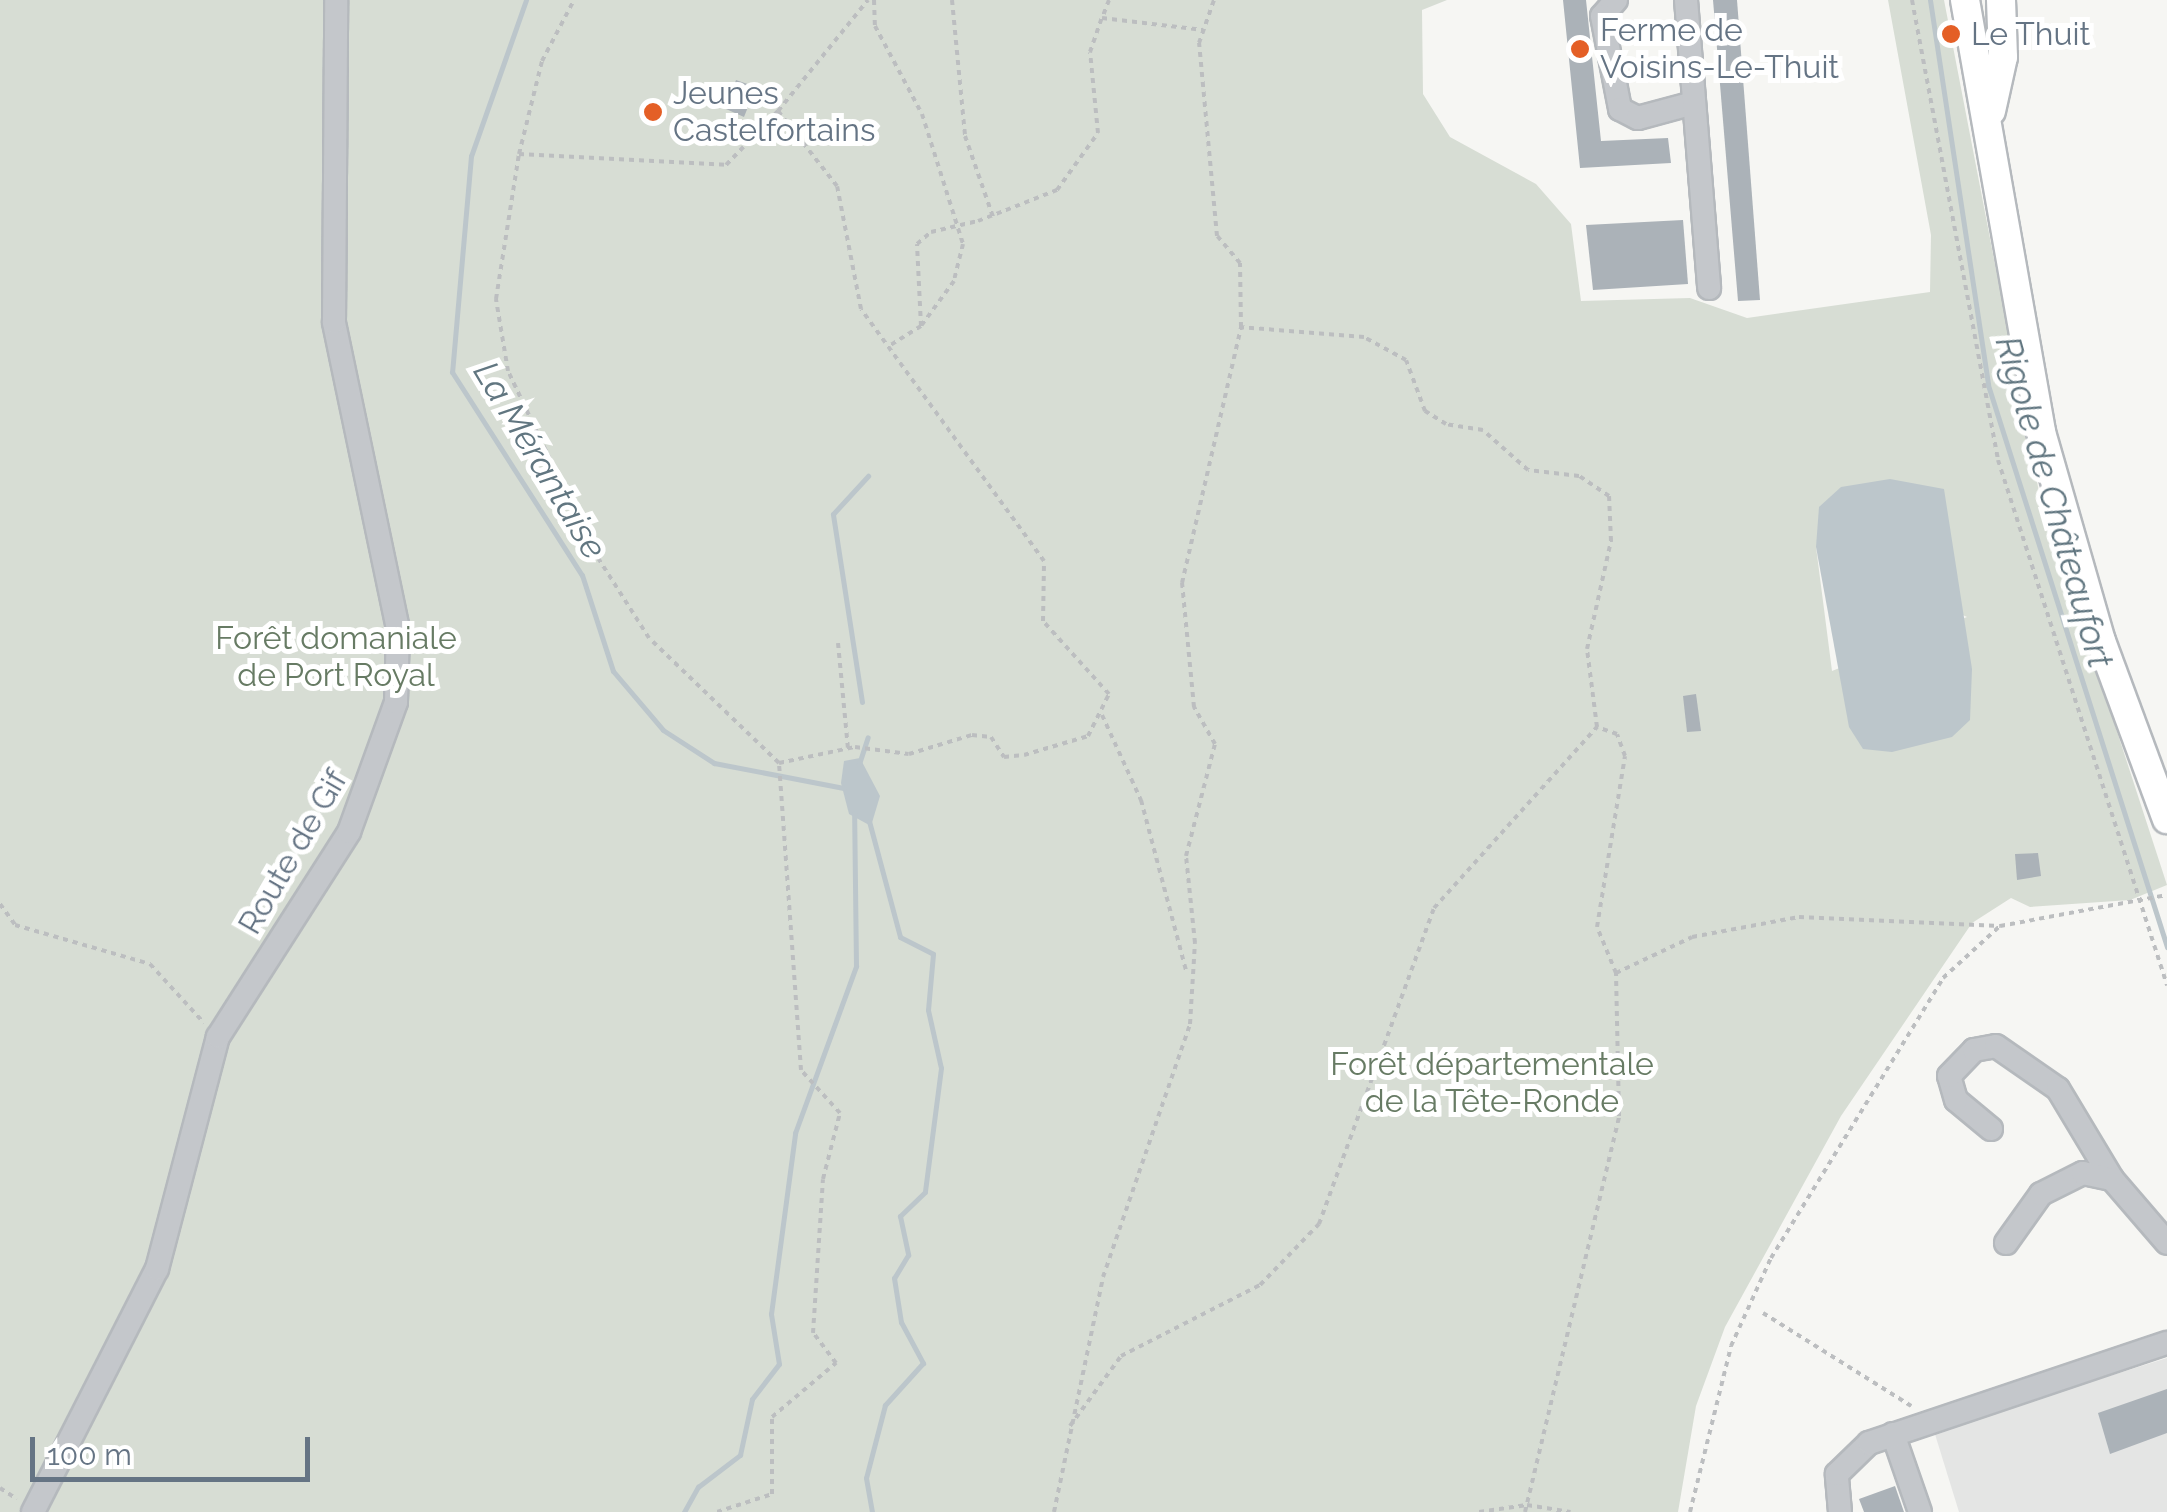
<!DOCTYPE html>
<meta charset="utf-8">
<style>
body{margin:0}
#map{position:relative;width:2167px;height:1512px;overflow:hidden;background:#f6f6f3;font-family:Raleway,sans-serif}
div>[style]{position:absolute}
.built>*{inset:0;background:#e4e5e4}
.green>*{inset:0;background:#d7ddd4}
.water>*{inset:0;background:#bcc6cb}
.stream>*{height:5px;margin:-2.5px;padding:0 2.5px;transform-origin:2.5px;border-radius:2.5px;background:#bcc6cb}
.building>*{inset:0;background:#abb2b8}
.path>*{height:4px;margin-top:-2px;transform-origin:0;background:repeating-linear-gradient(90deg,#bcbec0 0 5px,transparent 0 10px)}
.roads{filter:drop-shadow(2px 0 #b5b9bd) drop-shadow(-2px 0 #b5b9bd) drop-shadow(0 2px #b5b9bd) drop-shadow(0 -2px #b5b9bd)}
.minor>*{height:22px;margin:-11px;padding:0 11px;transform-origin:11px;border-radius:11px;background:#c4c7cb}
.major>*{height:28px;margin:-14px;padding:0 14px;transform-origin:14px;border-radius:14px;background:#fff}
.path-bridge>*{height:4px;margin-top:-2px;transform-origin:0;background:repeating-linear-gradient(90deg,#bcbec0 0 5px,transparent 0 10px)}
.dots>*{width:28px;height:28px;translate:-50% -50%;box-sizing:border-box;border:5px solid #fff;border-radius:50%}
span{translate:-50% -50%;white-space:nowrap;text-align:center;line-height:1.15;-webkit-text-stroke:10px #fff;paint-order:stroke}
.poi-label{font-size:32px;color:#657484}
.left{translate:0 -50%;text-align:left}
.park-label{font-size:32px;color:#677b64}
.street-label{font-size:32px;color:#657484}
.water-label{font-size:35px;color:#617680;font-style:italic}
.scale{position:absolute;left:30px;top:1437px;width:280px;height:45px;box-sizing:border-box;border:5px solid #657484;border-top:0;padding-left:12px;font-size:30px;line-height:35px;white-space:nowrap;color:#657484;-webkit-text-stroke:8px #fff;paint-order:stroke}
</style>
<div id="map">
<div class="built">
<i style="clip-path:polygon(2167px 1358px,2167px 1512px,1959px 1512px,1934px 1431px)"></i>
</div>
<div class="green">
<i style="clip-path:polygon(evenodd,0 0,1447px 0,1422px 10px,1423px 94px,1450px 137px,1536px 184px,1571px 224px,1581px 301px,1690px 298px,1747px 318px,1930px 292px,1931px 235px,1888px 0,1944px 0,2039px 492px,2167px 885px,2130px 900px,2030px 907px,2011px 898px,1972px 923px,1841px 1116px,1725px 1327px,1696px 1406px,1678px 1512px,0 1512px,0 0,1816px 547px,1967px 617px,1832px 671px,1816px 547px)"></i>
</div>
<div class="water">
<i style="clip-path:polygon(1890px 479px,1944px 489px,1972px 669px,1970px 720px,1952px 737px,1892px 752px,1863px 749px,1849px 727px,1816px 547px,1819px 507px,1841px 487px)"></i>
<i style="clip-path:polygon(860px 758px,880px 796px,871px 826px,849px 814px,841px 783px,844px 761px)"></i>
</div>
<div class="stream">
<i style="left:526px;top:0;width:165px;rotate:109.4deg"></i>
<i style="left:471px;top:156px;width:217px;rotate:95deg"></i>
<i style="left:452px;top:372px;width:241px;rotate:57.4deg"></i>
<i style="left:582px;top:575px;width:101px;rotate:72.1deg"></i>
<i style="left:613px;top:671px;width:77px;rotate:49.7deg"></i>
<i style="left:663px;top:730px;width:61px;rotate:32.9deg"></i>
<i style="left:714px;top:763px;width:132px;rotate:10.9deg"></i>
<i style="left:1930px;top:0;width:389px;rotate:81.4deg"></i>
<i style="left:1988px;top:385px;width:590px;rotate:72.33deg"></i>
<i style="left:862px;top:702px;width:190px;rotate:-98.8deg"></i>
<i style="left:833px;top:514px;width:52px;rotate:-47.4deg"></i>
<i style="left:859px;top:764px;width:28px;rotate:-72deg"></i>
<i style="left:869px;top:821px;width:120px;rotate:75deg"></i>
<i style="left:900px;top:937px;width:37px;rotate:27deg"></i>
<i style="left:933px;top:954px;width:56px;rotate:95.1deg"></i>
<i style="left:928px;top:1010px;width:59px;rotate:77.4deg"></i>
<i style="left:941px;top:1068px;width:125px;rotate:97.4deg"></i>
<i style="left:925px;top:1192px;width:35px;rotate:136deg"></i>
<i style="left:900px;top:1216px;width:40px;rotate:78deg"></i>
<i style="left:908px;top:1255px;width:27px;rotate:121deg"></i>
<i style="left:894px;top:1278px;width:45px;rotate:81deg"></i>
<i style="left:901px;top:1322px;width:47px;rotate:61.8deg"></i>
<i style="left:923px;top:1363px;width:57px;rotate:132.1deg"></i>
<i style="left:885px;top:1405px;width:75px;rotate:104.6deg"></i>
<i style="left:866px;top:1478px;width:35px;rotate:80deg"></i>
<i style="left:684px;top:1512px;width:29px;rotate:-61deg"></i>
<i style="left:698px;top:1487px;width:53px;rotate:-37.3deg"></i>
<i style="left:740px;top:1455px;width:57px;rotate:-77.9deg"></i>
<i style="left:752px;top:1399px;width:44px;rotate:-52.4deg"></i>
<i style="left:779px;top:1364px;width:51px;rotate:-99.1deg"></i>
<i style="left:771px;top:1314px;width:183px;rotate:-82.4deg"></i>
<i style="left:795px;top:1133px;width:178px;rotate:-69.9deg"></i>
<i style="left:856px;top:966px;width:153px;rotate:-90.7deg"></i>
</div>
<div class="building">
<i style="clip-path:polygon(1563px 0,1586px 0,1601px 141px,1668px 138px,1671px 163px,1580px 168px)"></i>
<i style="clip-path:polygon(1713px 0,1737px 0,1760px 300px,1738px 301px)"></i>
<i style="clip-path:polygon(736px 80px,756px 87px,744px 117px,726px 109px)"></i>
<i style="clip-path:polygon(1683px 220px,1688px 284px,1593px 290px,1586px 225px)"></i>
<i style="clip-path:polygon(1696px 694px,1701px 731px,1687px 732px,1683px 696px)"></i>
<i style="clip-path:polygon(2038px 853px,2041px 876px,2017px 880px,2015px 854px)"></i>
<i style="clip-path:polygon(2167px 1389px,2167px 1433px,2110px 1454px,2098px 1413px)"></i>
<i style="clip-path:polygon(1895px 1486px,1904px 1512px,1864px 1512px,1859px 1499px)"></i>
</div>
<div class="path">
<i style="left:874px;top:0;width:26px;rotate:88deg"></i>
<i style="left:875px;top:26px;width:100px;rotate:61.9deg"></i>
<i style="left:922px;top:114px;width:136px;rotate:72.5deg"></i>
<i style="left:963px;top:244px;width:38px;rotate:104deg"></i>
<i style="left:954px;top:281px;width:56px;rotate:126.3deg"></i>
<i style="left:921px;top:326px;width:39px;rotate:148deg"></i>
<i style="left:952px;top:0;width:137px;rotate:84.5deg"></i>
<i style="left:965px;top:136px;width:86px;rotate:70.9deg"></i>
<i style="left:1109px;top:0;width:19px;rotate:111deg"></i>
<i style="left:1102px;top:18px;width:102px;rotate:6.8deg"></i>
<i style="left:1912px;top:0;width:468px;rotate:79.4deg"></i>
<i style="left:1998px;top:460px;width:552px;rotate:72.16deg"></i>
<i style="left:519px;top:154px;width:96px;rotate:-76.1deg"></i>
<i style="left:542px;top:61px;width:69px;rotate:-62.3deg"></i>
<i style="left:978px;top:221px;width:85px;rotate:-21.4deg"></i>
<i style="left:1057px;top:190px;width:70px;rotate:-54.3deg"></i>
<i style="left:1098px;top:133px;width:81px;rotate:-95.6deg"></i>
<i style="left:1090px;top:52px;width:36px;rotate:-71deg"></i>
<i style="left:921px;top:326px;width:82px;rotate:-92.8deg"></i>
<i style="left:917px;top:244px;width:18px;rotate:-41deg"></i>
<i style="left:838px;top:643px;width:105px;rotate:84.6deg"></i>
<i style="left:1102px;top:715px;width:94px;rotate:65.4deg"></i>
<i style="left:1141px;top:800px;width:176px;rotate:75.2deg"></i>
<i style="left:779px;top:763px;width:78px;rotate:-11.9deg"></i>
<i style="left:855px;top:747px;width:54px;rotate:7.4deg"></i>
<i style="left:909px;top:754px;width:66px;rotate:-16.8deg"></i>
<i style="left:972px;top:735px;width:19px;rotate:6deg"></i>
<i style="left:991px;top:737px;width:24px;rotate:57deg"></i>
<i style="left:1004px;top:757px;width:20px;rotate:-6deg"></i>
<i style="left:1024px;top:755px;width:67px;rotate:-16.5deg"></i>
<i style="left:1088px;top:736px;width:47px;rotate:-63.4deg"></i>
<i style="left:1109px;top:694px;width:98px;rotate:-132.1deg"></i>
<i style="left:1043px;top:621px;width:60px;rotate:-89deg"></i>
<i style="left:1044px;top:561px;width:311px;rotate:-126deg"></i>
<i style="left:861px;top:309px;width:125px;rotate:-101deg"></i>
<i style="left:837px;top:186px;width:95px;rotate:-128.2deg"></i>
<i style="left:778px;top:111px;width:143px;rotate:-51deg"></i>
<i style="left:0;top:904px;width:26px;rotate:54deg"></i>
<i style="left:15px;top:925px;width:141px;rotate:16.1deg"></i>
<i style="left:150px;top:964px;width:80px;rotate:47.5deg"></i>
<i style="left:1616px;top:973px;width:84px;rotate:-25.3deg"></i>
<i style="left:1692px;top:937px;width:109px;rotate:-10.6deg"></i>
<i style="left:1799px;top:917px;width:201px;rotate:2.6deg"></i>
<i style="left:1763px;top:1313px;width:175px;rotate:32.1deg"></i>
<i style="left:1070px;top:1426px;width:87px;rotate:-53.9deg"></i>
<i style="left:1121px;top:1356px;width:156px;rotate:-27.1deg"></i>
<i style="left:1260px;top:1285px;width:85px;rotate:-46deg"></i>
<i style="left:1319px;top:1224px;width:336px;rotate:-70deg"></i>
<i style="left:1434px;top:908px;width:244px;rotate:-48deg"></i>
<i style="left:1597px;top:727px;width:79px;rotate:-97.3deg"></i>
<i style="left:1587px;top:649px;width:111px;rotate:-77.5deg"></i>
<i style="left:1611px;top:541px;width:45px;rotate:-92.5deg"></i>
<i style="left:1609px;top:496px;width:36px;rotate:-146deg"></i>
<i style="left:1579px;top:476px;width:51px;rotate:-173.3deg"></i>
<i style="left:1528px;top:470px;width:60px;rotate:-138.4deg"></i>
<i style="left:1483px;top:430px;width:37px;rotate:-171deg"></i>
<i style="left:1446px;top:424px;width:25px;rotate:-148deg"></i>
<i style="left:1425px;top:411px;width:54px;rotate:-110.4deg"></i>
<i style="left:1406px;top:360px;width:48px;rotate:-151.3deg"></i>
<i style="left:1364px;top:337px;width:123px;rotate:-175.4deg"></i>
<i style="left:0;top:1488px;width:20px;rotate:33deg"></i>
<i style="left:717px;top:1512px;width:58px;rotate:-18.1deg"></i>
<i style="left:772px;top:1494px;width:77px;rotate:-90deg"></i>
<i style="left:772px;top:1417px;width:84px;rotate:-40.2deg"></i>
<i style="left:836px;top:1363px;width:38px;rotate:-127deg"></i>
<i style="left:813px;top:1333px;width:154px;rotate:-86.3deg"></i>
<i style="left:823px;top:1179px;width:68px;rotate:-75.6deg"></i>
<i style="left:840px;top:1113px;width:58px;rotate:-132.2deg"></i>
<i style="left:801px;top:1070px;width:308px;rotate:-94.1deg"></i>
<i style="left:779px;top:763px;width:180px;rotate:-136.1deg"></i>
<i style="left:649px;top:638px;width:104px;rotate:-122.5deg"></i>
<i style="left:593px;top:550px;width:198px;rotate:-115.4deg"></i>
<i style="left:508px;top:371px;width:73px;rotate:-99.5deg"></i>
<i style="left:496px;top:299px;width:147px;rotate:-81deg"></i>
<i style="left:519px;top:154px;width:207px;rotate:3deg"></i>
<i style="left:726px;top:165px;width:75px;rotate:-46.1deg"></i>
<i style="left:1054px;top:1512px;width:240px;rotate:-78.2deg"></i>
<i style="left:1103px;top:1277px;width:268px;rotate:-71deg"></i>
<i style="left:1190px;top:1024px;width:81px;rotate:-86.5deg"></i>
<i style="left:1195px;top:943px;width:87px;rotate:-95.9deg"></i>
<i style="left:1186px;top:856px;width:116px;rotate:-75.5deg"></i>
<i style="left:1215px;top:744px;width:43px;rotate:-119.6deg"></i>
<i style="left:1194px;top:707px;width:125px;rotate:-95.5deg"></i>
<i style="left:1182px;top:583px;width:263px;rotate:-77deg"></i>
<i style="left:1241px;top:327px;width:64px;rotate:-90.9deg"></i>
<i style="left:1240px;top:263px;width:35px;rotate:-130deg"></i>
<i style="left:1217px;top:236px;width:194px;rotate:-95.3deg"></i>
<i style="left:1199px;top:43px;width:46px;rotate:-70.8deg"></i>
<i style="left:1479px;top:1512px;width:49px;rotate:-8.3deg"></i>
<i style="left:1527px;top:1505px;width:44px;rotate:9.2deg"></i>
<i style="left:1525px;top:1512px;width:407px;rotate:-76.6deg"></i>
<i style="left:1619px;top:1116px;width:143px;rotate:-91.2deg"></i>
<i style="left:1616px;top:973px;width:50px;rotate:-112.4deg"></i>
<i style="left:1597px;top:927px;width:173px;rotate:-80.7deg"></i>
<i style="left:1625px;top:756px;width:23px;rotate:-110deg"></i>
<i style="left:1617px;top:734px;width:21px;rotate:-161deg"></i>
<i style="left:1690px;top:1512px;width:171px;rotate:-76.1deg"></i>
<i style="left:1731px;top:1346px;width:97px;rotate:-65.6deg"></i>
<i style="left:1771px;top:1258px;width:329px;rotate:-58.4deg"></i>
<i style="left:1943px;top:978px;width:77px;rotate:-42.4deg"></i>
<i style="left:2000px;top:926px;width:170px;rotate:-10.5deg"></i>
</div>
<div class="roads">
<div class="minor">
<i style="left:1616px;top:0;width:21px;rotate:131deg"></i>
<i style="left:1602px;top:16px;width:95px;rotate:79deg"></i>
<i style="left:1620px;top:109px;width:20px;rotate:27deg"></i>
<i style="left:1638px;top:118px;width:58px;rotate:-15deg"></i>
<i style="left:1686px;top:0;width:289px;rotate:85.4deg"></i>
<i style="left:1991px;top:1129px;width:45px;rotate:-140.4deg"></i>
<i style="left:1956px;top:1100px;width:25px;rotate:-106deg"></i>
<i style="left:1949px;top:1076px;width:36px;rotate:-46deg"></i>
<i style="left:1974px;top:1050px;width:22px;rotate:-10deg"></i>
<i style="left:1996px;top:1046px;width:75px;rotate:34.7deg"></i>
<i style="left:2058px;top:1089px;width:105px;rotate:59deg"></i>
<i style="left:2006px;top:1243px;width:60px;rotate:-54.5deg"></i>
<i style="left:2041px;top:1194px;width:47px;rotate:-26.6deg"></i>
<i style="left:2083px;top:1173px;width:30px;rotate:12deg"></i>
<i style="left:2112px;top:1179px;width:84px;rotate:49.3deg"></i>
<i style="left:1893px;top:1434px;width:83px;rotate:70.9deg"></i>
<i style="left:33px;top:1512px;width:273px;rotate:-63deg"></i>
<i style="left:157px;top:1269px;width:240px;rotate:-75.3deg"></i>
<i style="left:218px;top:1037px;width:243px;rotate:-57.4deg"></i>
<i style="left:349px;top:832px;width:138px;rotate:-70.1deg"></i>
<i style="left:396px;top:702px;width:73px;rotate:-88.4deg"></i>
<i style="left:398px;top:629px;width:314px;rotate:-101.8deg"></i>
<i style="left:334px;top:322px;width:322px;rotate:-89.6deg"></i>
<i style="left:1840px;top:1512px;width:38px;rotate:-95deg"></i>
<i style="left:1837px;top:1474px;width:45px;rotate:-44.1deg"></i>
<i style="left:1869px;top:1443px;width:314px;rotate:-18.6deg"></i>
</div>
<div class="major">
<i style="left:1965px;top:0;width:439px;rotate:80deg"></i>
<i style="left:2041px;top:432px;width:217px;rotate:74deg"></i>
<i style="left:2101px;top:641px;width:190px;rotate:69.7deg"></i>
<i style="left:1991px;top:111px;width:55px;rotate:-77.5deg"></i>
<i style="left:2003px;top:57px;width:57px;rotate:-92deg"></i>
</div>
</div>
<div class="path-bridge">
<i style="left:931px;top:232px;width:48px;rotate:-13.2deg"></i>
</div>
<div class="dots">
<i style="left:1951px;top:34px;background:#e45f26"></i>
<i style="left:1580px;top:49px;background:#e45f26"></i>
<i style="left:653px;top:112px;background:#e45f26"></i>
</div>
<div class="poi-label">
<span class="left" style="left:1600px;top:49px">Ferme de<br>Voisins-Le-Thuit</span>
<span class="left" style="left:1971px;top:34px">Le Thuit</span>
<span class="left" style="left:673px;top:112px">Jeunes<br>Castelfortains</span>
</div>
<div class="park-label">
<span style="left:336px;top:657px">Forêt domaniale<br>de Port Royal</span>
<span style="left:1492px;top:1083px">Forêt départementale<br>de la Tête-Ronde</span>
</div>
<div class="street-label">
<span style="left:293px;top:852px;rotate:-60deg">Route de Gif</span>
</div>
<div class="water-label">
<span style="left:540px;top:460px;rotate:59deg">La Mérantaise</span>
<span style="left:2054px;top:502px;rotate:74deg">Rigole de Châteaufort</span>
</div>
<div class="scale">100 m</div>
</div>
